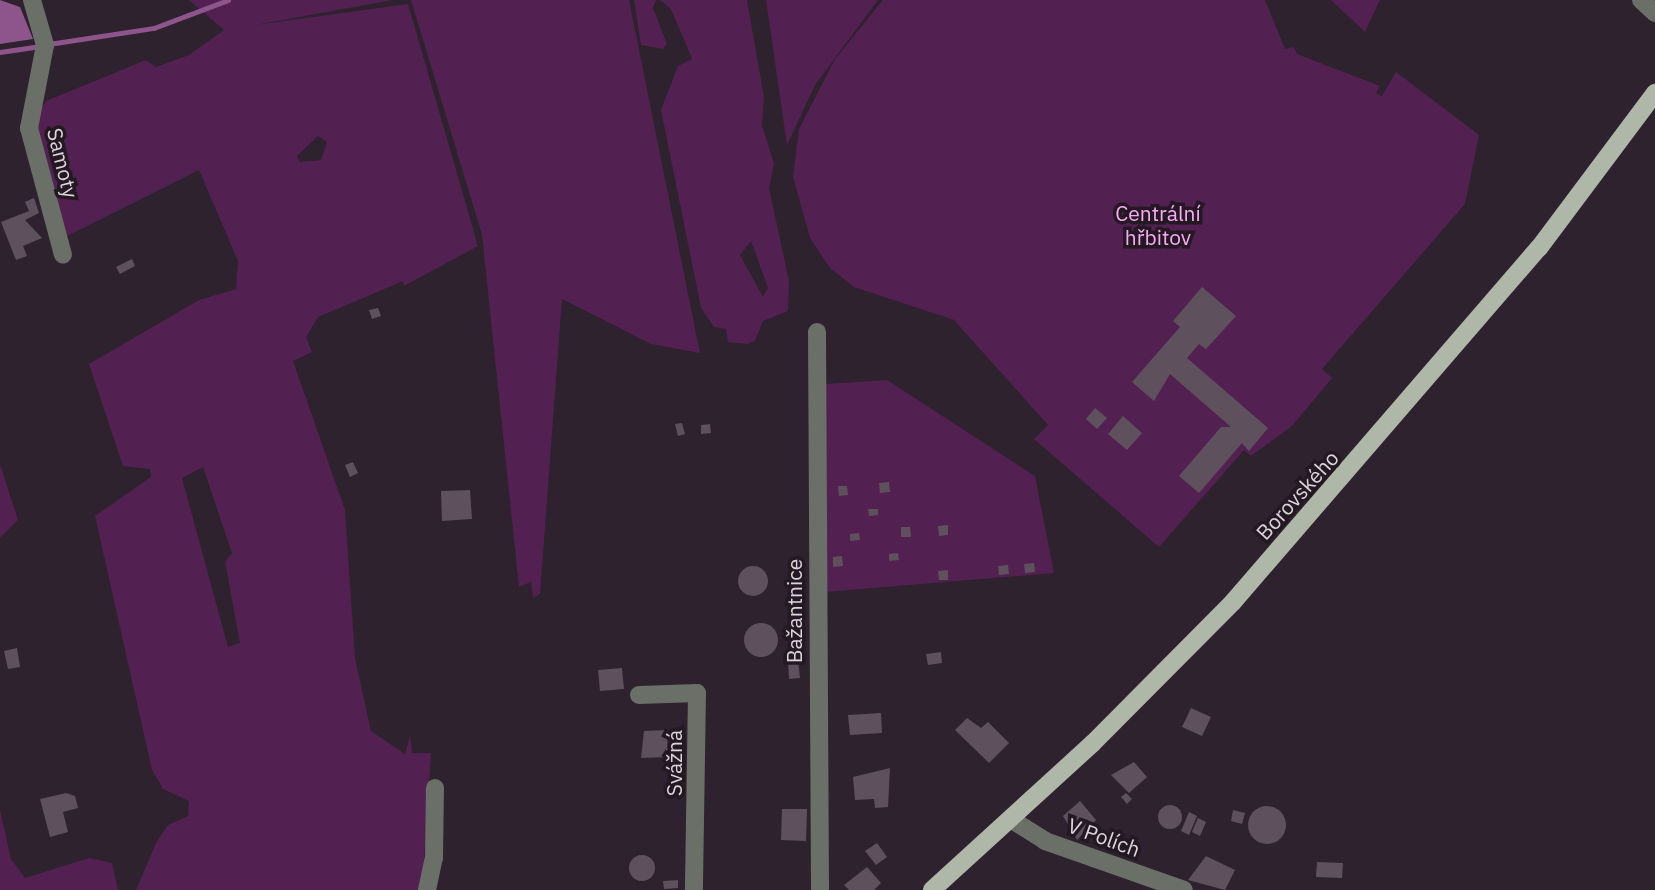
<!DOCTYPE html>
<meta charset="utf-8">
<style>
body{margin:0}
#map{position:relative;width:1655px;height:890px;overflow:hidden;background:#2d222d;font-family:"IBM Plex Sans",sans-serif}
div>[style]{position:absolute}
.green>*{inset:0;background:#532052}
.water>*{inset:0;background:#8e548c}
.stream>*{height:4.5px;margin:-2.25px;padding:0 2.25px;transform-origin:2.25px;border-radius:2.25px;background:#8e548c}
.building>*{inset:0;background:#5e515d}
.round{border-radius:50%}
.minor>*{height:18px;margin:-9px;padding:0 9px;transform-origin:9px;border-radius:9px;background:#6a6f68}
.major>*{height:18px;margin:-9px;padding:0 9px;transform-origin:9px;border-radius:9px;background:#afb7a9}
span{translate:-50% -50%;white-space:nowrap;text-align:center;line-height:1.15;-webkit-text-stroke:7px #241923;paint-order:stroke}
.street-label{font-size:21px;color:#dbd4db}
.park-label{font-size:21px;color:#fca9f8}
</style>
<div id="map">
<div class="green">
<i style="clip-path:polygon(evenodd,189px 0,393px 0,255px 25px,408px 4px,478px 246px,404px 286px,403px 281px,318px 317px,306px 337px,312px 352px,293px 361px,345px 510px,355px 658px,371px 731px,405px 754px,410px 736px,412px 753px,431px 753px,422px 890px,136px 890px,156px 843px,168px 825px,188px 816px,189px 801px,163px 789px,152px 770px,95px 516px,151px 477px,150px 469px,123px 466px,89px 364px,199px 300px,236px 289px,238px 261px,199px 170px,61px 239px,32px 123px,46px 101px,146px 60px,156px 67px,189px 55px,224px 30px,189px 0,318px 136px,327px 142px,321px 160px,300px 162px,297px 156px,318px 136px,189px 0,203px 467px,232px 553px,225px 562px,240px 643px,228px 647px,182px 478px,203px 467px)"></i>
<i style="clip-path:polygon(411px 0,629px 0,700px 353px,651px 344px,562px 299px,540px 594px,533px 598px,531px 582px,519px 587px,482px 235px)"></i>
<i style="clip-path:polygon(634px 0,656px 0,653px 8px,667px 44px,663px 49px,641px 45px)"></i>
<i style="clip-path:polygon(evenodd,660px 0,747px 0,764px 97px,762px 125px,774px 164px,769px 188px,789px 281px,788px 311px,763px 321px,755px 341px,747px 344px,728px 342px,726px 329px,714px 327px,701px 308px,661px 110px,678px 66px,692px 59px,671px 9px,660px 0,751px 241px,768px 288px,763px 297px,740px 255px,751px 241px)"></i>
<i style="clip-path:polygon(766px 0,878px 0,815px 85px,787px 145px)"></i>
<i style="clip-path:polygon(883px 0,1265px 0,1285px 49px,1294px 47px,1297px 54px,1380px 86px,1376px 93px,1382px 96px,1396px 72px,1479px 135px,1465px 204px,1322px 369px,1332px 378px,1292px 426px,1251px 456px,1244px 450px,1159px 547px,1034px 439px,1048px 425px,954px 320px,854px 287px,830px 268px,810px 238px,793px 177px,799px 129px,835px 59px)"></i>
<i style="clip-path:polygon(1331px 0,1380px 0,1365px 32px)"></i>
<i style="clip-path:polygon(887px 380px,1035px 476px,1054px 573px,825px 592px,825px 384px)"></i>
<i style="clip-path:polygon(0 464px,18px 520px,0 538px)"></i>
<i style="clip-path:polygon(0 810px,11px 859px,25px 878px,89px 858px,112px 863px,118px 890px,0 890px)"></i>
</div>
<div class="water">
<i style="clip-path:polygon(0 0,20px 7px,33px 39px,0 44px)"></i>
</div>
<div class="stream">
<i style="left:49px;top:44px;width:106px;rotate:-8.7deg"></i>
<i style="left:154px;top:28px;width:79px;rotate:-20.7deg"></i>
<i style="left:0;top:52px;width:41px;rotate:-8.3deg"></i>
</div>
<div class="building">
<i style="clip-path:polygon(34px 198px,39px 213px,25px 220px,42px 238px,23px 246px,27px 256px,16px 260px,1px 222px,29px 211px,25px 202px)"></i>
<i style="clip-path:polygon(132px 259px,135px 266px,120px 274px,116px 267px)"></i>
<i style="clip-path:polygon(1202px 287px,1236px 316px,1206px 349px,1199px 344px,1187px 358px,1268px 428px,1249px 451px,1242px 443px,1199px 493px,1179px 476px,1221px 427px,1231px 427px,1170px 374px,1154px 401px,1132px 382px,1180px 327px,1173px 321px)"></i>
<i style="clip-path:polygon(378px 308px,381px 316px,372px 319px,369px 310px)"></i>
<i style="clip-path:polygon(1095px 408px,1107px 418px,1097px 429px,1086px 419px)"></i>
<i style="clip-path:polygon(1123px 416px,1142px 433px,1127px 450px,1108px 434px)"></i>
<i style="clip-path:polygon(682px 423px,685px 434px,678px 436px,675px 424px)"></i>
<i style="clip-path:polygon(710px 424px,711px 433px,701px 434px,701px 425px)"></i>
<i style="clip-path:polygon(353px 462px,358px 473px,350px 477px,345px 465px)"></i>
<i style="clip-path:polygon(889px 482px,890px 492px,880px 493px,879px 483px)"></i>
<i style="clip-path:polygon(838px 486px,847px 486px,848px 495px,839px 496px)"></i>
<i style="clip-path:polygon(470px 490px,472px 519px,442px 521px,441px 491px)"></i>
<i style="clip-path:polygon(868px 509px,878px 509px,878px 515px,869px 516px)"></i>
<i style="clip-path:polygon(948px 525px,948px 535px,939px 536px,938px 526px)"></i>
<i style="clip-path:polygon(901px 527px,910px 527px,911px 537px,901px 537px)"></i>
<i style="clip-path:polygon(859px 533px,860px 540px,850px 541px,850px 534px)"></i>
<i style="clip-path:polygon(898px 553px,899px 560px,889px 561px,889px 554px)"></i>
<i style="clip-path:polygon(842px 556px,843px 566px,833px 567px,833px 557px)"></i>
<i style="clip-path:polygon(1034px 563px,1035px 572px,1025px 573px,1024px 564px)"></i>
<i style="clip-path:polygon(1008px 565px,1009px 574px,999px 575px,998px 566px)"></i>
<i class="round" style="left:738px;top:566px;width:30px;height:30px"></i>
<i style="clip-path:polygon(948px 570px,948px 580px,939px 580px,938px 571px)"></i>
<i class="round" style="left:744px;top:623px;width:34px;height:34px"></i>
<i style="clip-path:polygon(17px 648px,20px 667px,8px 669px,4px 651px)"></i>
<i style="clip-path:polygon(941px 652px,942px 663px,928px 665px,926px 654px)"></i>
<i style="clip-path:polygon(788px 660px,798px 660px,800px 678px,789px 679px)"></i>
<i style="clip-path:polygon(622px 668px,624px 689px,600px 691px,598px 670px)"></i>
<i style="clip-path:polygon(1191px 708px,1211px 717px,1202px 736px,1182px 727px)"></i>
<i style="clip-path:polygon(881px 713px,882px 733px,850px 735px,848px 715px)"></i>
<i style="clip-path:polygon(967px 718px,981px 728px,988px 722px,1009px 743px,989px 763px,955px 730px)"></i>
<i style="clip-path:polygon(667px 730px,668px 757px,641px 758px,644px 731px)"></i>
<i style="clip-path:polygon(1134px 762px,1147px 777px,1129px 793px,1111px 775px)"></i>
<i style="clip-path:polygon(890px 768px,888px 807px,875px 808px,874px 799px,855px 800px,853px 777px)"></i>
<i style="clip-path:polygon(66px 793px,75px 796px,78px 808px,63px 812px,68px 832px,50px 837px,40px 799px)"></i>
<i style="clip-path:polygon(1126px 793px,1132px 799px,1127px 804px,1121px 797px)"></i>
<i style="clip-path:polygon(1080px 801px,1096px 820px,1077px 840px,1063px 816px)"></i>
<i class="round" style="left:1158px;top:805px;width:24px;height:24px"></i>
<i class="round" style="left:1248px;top:806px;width:38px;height:38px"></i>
<i style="clip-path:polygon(782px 809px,807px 809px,806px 841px,781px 840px)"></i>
<i style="clip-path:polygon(1233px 810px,1245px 813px,1242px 824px,1231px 821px)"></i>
<i style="clip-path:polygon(1189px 812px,1197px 816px,1189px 835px,1181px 831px)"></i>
<i style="clip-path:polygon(1198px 818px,1206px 822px,1200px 836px,1192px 832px)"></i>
<i style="clip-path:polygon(877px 843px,887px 857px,876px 865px,865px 851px)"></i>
<i class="round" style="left:629px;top:855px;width:26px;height:26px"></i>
<i style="clip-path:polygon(1206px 856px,1235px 870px,1225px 890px,1188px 880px)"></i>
<i style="clip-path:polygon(1317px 862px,1343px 863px,1342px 878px,1316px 877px)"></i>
<i style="clip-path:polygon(867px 867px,881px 883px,874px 890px,849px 890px,844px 885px)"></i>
<i style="clip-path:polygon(678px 880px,678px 888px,664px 889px,663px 881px)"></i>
</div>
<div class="minor">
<i style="left:32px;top:0;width:47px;rotate:73.9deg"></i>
<i style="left:45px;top:45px;width:85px;rotate:100.9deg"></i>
<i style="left:29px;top:128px;width:131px;rotate:75deg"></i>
<i style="left:1641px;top:0;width:19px;rotate:43deg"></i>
<i style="left:817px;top:332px;width:558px;rotate:89.69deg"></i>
<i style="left:639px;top:695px;width:58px;rotate:-2deg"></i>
<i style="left:697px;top:693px;width:197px;rotate:90.9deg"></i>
<i style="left:1012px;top:820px;width:39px;rotate:32deg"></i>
<i style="left:1045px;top:841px;width:147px;rotate:19.4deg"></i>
<i style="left:427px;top:890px;width:33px;rotate:-78deg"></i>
<i style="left:434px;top:858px;width:70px;rotate:-89.2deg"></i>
</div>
<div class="major">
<i style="left:932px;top:890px;width:218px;rotate:-42.4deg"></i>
<i style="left:1093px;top:743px;width:199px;rotate:-45.2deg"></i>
<i style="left:1233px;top:602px;width:468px;rotate:-49.2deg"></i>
<i style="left:1539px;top:248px;width:194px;rotate:-53.2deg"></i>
</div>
<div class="street-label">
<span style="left:63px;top:163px;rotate:76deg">Samoty</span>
<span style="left:1297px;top:495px;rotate:-48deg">Borovského</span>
<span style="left:794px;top:611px;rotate:-90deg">Bažantnice</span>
<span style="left:674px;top:763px;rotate:-90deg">Svážná</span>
<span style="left:1104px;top:837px;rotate:20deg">V Polích</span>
</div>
<div class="park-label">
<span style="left:1158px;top:225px">Centrální<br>hřbitov</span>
</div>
</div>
